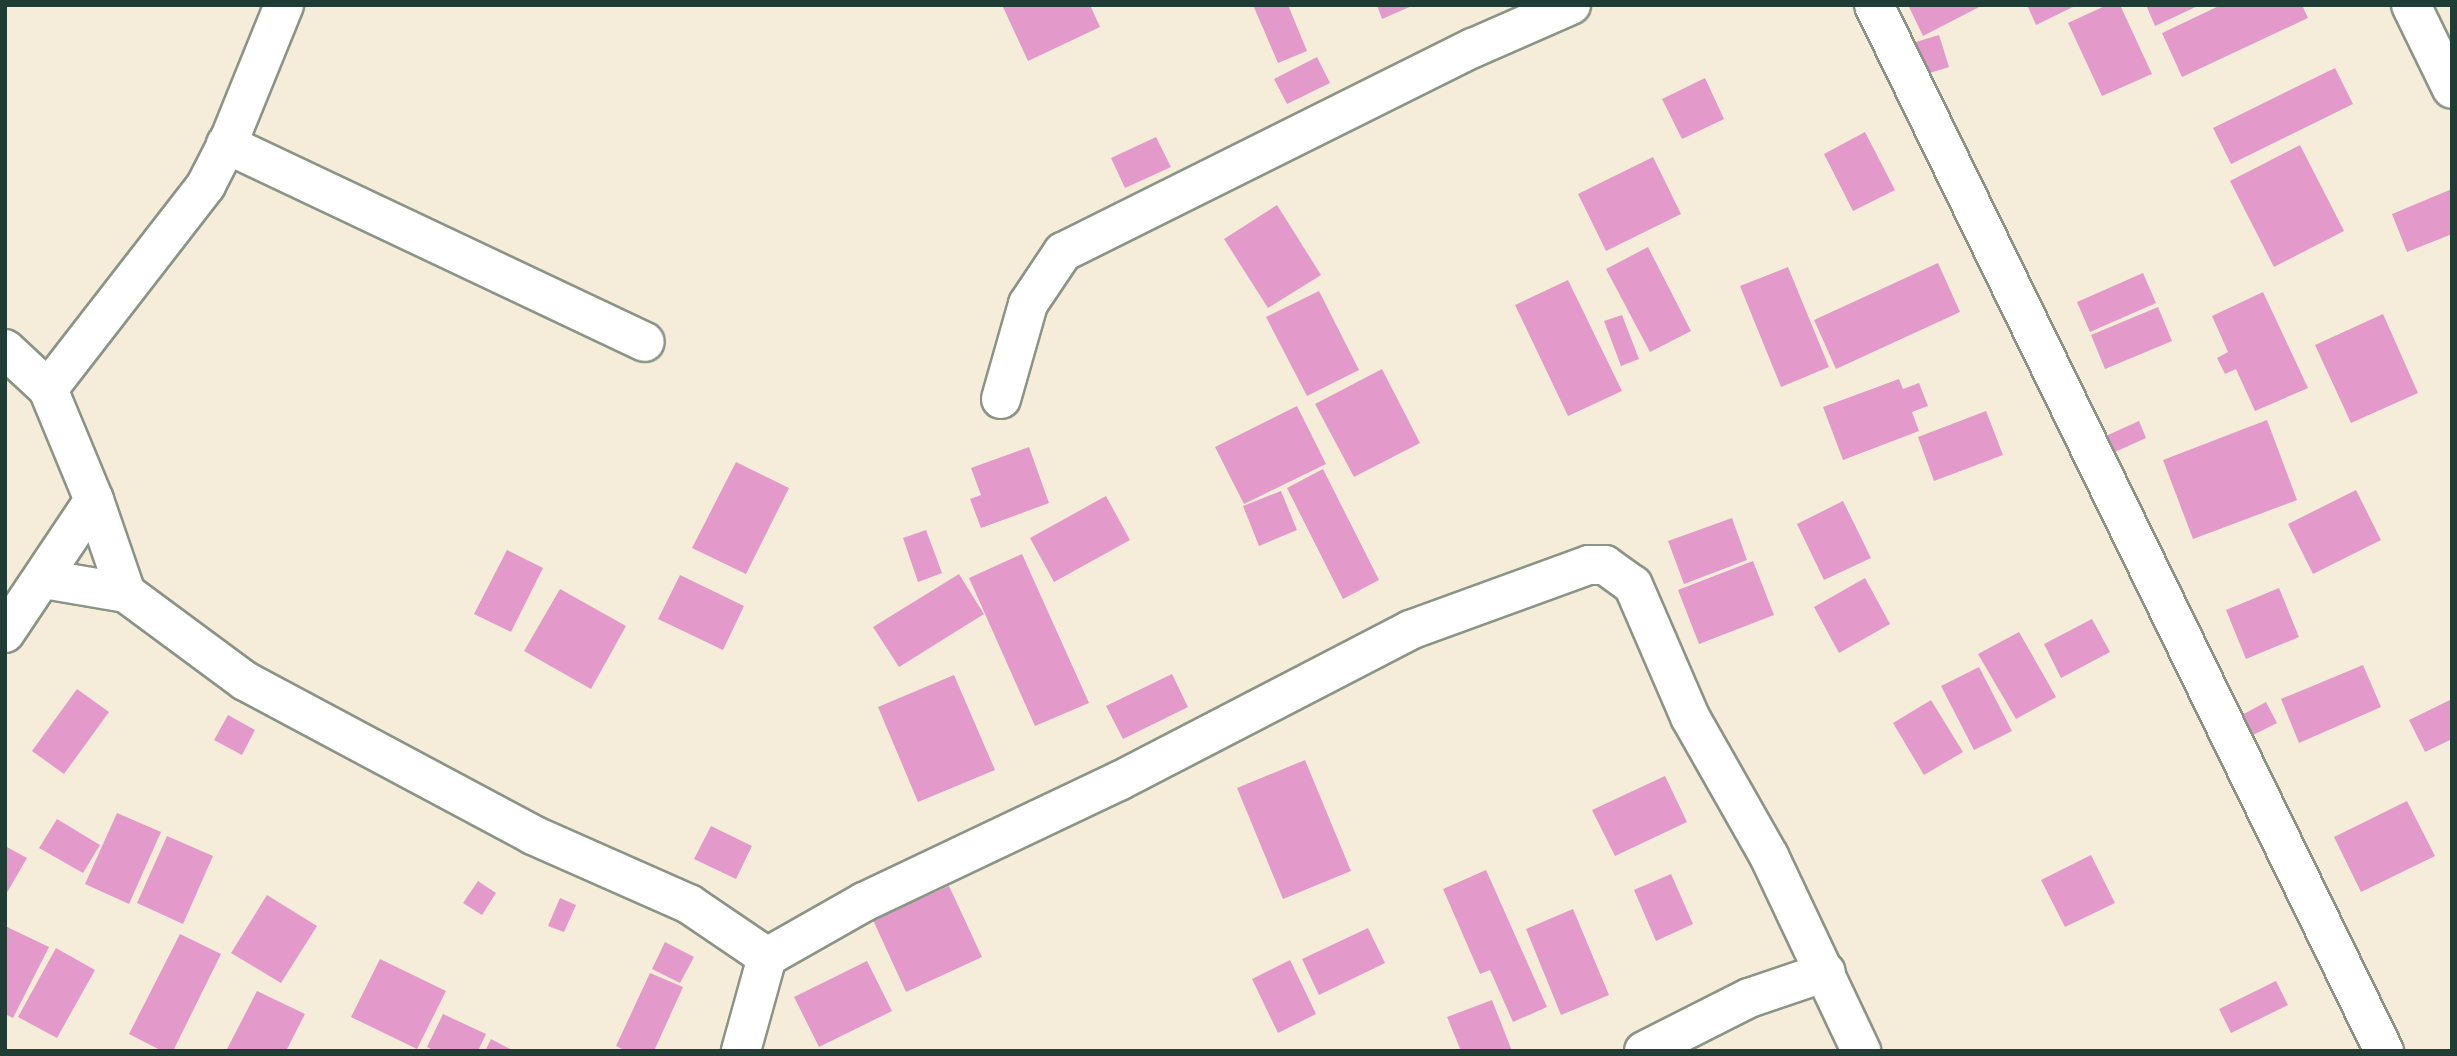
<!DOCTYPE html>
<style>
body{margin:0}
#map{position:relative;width:2457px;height:1056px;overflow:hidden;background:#f5edd9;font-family:Itim,sans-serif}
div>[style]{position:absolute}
.building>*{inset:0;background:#e39acb}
.roads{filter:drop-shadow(2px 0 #8a9586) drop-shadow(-2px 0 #8a9586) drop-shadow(0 2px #8a9586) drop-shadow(0 -2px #8a9586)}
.minor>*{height:38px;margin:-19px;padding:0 19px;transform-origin:19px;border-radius:19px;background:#fff}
span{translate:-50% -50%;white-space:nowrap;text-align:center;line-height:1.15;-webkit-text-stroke:6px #fff;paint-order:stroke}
.frame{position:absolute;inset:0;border:7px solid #1f3d34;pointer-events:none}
</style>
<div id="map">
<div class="building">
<i style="clip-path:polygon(1007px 5px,1090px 5px,1100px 27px,1028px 61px,1003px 7px)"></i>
<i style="clip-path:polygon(1253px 5px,1288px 5px,1307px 51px,1278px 63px)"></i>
<i style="clip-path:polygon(1377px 5px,1414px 5px,1382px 19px)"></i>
<i style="clip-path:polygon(1912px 5px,1983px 5px,1923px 36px,1909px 7px)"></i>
<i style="clip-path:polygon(2027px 5px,2077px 5px,2036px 25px)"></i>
<i style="clip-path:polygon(2107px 5px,2120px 5px,2152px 74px,2102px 96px,2068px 23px)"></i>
<i style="clip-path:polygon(2146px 5px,2200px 5px,2155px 26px)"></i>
<i style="clip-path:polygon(2221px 5px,2302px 5px,2308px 18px,2182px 77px,2162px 33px)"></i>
<i style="clip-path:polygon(1939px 35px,1949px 67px,1917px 77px,1906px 45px)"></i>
<i style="clip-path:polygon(1317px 57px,1330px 83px,1287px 104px,1274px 79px)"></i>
<i style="clip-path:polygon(2335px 68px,2353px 104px,2231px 164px,2213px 128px)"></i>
<i style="clip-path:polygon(1705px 78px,1724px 119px,1682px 139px,1662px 99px)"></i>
<i style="clip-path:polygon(1865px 132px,1895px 190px,1853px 211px,1824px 154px)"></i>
<i style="clip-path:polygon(1156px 137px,1171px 167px,1125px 188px,1111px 158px)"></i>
<i style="clip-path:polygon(2300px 145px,2344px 231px,2274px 267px,2230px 181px)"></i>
<i style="clip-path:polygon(1653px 157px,1681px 214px,1606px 251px,1578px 194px)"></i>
<i style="clip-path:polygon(2452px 189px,2452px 234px,2407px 252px,2392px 214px)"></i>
<i style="clip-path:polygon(1277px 205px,1321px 275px,1268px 308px,1224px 239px)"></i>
<i style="clip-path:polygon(1648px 247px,1691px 331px,1650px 352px,1606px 269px)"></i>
<i style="clip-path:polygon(1938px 263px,1960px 312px,1836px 369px,1814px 320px)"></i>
<i style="clip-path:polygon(1788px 267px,1829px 367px,1781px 387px,1740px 286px)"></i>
<i style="clip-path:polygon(2143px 273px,2156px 303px,2090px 332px,2077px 302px)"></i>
<i style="clip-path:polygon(1568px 280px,1622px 391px,1568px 416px,1515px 305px)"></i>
<i style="clip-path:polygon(1319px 291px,1359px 370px,1307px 396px,1266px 317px)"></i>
<i style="clip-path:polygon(2263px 292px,2308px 388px,2255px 411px,2236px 369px,2225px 374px,2217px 358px,2228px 352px,2212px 316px)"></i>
<i style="clip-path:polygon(2158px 307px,2172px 341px,2105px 369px,2091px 335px)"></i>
<i style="clip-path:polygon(2383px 314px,2418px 393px,2351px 423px,2315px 345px)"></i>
<i style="clip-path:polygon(1622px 315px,1639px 359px,1621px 366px,1604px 321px)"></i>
<i style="clip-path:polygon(1382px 369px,1420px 443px,1354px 477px,1315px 404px)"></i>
<i style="clip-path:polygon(1899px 379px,1903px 389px,1919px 383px,1928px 406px,1912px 412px,1919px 431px,1843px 460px,1823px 407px)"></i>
<i style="clip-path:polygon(1297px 406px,1326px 464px,1244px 504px,1215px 447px)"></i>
<i style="clip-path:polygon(1986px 411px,2003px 455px,1934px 481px,1918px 437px)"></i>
<i style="clip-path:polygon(2267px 420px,2297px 500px,2193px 539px,2163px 460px)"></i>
<i style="clip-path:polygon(2139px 421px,2146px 438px,2106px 456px,2099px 439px)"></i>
<i style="clip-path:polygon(1029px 447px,1049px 503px,981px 528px,970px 499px,981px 495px,971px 468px)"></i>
<i style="clip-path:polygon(736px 462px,789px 488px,746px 574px,692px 548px)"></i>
<i style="clip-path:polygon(1323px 469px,1379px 580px,1343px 599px,1287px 488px)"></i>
<i style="clip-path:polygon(2356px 490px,2381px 540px,2313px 574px,2288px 524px)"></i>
<i style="clip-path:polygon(1281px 491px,1297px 530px,1259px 546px,1243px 506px)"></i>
<i style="clip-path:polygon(1106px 496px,1130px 540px,1054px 582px,1030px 538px)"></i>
<i style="clip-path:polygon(1843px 501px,1871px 558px,1824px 580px,1797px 524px)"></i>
<i style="clip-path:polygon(1732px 518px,1747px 560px,1684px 584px,1668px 541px)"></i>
<i style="clip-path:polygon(926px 530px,942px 573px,918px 582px,903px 538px)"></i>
<i style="clip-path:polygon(507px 550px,543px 568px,511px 632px,474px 614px)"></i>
<i style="clip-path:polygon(1022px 554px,1089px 703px,1035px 726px,969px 578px)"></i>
<i style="clip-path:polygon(1753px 561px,1774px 615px,1699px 644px,1678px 590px)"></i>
<i style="clip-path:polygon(959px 574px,984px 614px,899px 667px,873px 627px)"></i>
<i style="clip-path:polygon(680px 575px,744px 606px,723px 650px,658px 619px)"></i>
<i style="clip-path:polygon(1865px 578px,1890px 624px,1839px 653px,1814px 607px)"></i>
<i style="clip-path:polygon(2279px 588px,2299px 637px,2246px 659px,2226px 610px)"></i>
<i style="clip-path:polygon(560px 589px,626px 626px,591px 689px,524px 651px)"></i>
<i style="clip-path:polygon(2092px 619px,2110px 652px,2061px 678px,2044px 644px)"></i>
<i style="clip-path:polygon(2019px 632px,2056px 697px,2016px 719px,1978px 654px)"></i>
<i style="clip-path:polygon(2363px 665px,2381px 707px,2299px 743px,2281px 699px)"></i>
<i style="clip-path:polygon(1979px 667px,2012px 731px,1974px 750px,1941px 686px)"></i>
<i style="clip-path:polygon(1172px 674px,1188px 707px,1123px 739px,1106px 706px)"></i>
<i style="clip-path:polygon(954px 675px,995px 770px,918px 802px,878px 707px)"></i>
<i style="clip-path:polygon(77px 689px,109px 712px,64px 774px,32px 751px)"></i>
<i style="clip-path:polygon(2452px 699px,2452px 739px,2425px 752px,2409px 720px)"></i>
<i style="clip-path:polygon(1931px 700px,1963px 752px,1924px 775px,1893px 723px)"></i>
<i style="clip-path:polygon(2266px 702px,2277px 723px,2251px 736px,2240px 716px)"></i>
<i style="clip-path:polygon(228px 715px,255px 730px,242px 755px,214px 740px)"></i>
<i style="clip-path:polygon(1305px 760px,1351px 871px,1283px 899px,1237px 788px)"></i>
<i style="clip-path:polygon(1665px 776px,1687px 822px,1615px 856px,1592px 810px)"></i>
<i style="clip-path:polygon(2407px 801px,2435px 856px,2361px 892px,2334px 837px)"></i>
<i style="clip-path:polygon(117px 813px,161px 832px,129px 904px,85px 884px)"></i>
<i style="clip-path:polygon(57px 819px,100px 845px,83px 873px,39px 848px)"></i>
<i style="clip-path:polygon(711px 826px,752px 846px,736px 879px,694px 859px)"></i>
<i style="clip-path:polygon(167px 836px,213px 856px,183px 924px,137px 903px)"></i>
<i style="clip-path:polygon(5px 846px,27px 858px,5px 896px)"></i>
<i style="clip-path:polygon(2091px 855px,2115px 903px,2065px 927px,2041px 880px)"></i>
<i style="clip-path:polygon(1486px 870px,1547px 1007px,1513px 1022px,1490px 970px,1480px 974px,1443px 889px)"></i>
<i style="clip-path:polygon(1671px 874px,1693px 924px,1656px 941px,1634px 890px)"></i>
<i style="clip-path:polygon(478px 881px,496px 893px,482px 915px,463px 903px)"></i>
<i style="clip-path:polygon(949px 886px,982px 957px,906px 992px,873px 920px)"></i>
<i style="clip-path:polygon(267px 895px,317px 926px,281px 983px,231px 953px)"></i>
<i style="clip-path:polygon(560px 898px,576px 905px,564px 932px,548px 926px)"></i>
<i style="clip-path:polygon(1573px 909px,1609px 995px,1561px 1015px,1526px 929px)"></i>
<i style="clip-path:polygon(5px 926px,49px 947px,13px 1018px,5px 1014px)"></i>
<i style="clip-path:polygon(1368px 928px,1385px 963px,1319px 995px,1302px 959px)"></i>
<i style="clip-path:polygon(180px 934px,221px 954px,173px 1051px,162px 1051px,129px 1034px)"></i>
<i style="clip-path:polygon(665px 942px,694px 957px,680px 983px,652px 969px)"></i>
<i style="clip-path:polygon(56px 948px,95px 970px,57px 1038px,18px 1017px)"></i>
<i style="clip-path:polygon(380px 959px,446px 991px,417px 1049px,351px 1017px)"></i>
<i style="clip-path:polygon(1290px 960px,1316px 1014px,1278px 1033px,1252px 979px)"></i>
<i style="clip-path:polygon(867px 961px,892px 1011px,819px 1047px,794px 997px)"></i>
<i style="clip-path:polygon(650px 973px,683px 987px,654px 1051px,626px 1051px,616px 1046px)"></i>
<i style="clip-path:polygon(2276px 981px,2288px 1005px,2231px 1033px,2219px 1009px)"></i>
<i style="clip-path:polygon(257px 991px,305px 1014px,286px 1051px,226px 1051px)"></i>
<i style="clip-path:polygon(1492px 1000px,1512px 1051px,1461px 1051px,1447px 1017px)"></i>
<i style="clip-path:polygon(443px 1014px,486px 1034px,478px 1051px,435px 1051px,427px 1047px)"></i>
<i style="clip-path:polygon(491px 1039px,514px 1051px,485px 1051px)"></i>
</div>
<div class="roads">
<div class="minor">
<i style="left:1874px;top:5px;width:1164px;rotate:64.01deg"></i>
<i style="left:2411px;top:5px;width:93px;rotate:64deg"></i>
<i style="left:226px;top:144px;width:463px;rotate:25.3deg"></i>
<i style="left:5px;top:349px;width:59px;rotate:42.9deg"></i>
<i style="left:48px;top:389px;width:120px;rotate:67.5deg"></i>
<i style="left:94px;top:500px;width:98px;rotate:71deg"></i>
<i style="left:126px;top:593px;width:148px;rotate:36.5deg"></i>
<i style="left:245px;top:681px;width:327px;rotate:28.1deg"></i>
<i style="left:533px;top:835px;width:171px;rotate:23.9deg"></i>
<i style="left:689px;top:904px;width:94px;rotate:34.2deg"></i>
<i style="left:767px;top:957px;width:98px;rotate:105.5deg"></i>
<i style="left:48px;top:389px;width:258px;rotate:-52.2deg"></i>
<i style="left:206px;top:185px;width:53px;rotate:-62.9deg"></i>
<i style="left:230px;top:138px;width:144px;rotate:-67.9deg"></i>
<i style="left:1001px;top:399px;width:99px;rotate:-74.1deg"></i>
<i style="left:1028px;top:304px;width:63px;rotate:-56.1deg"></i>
<i style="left:1063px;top:252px;width:458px;rotate:-26.5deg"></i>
<i style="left:1473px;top:48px;width:107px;rotate:-23.7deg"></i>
<i style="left:44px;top:579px;width:83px;rotate:9.7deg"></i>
<i style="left:5px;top:633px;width:160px;rotate:-56.2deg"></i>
<i style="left:767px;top:957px;width:112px;rotate:-29.6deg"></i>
<i style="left:864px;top:902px;width:282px;rotate:-25.4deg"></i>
<i style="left:1119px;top:781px;width:328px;rotate:-27.4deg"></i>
<i style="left:1410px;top:630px;width:190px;rotate:-20deg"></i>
<i style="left:1589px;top:565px;width:16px"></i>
<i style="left:1605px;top:565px;width:34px;rotate:36deg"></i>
<i style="left:1633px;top:585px;width:144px;rotate:66.6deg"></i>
<i style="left:1690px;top:717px;width:160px;rotate:60.4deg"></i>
<i style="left:1769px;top:856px;width:216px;rotate:64.7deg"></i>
<i style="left:1644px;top:1051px;width:118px;rotate:-26.8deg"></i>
<i style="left:1749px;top:998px;width:81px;rotate:-18.7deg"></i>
</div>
</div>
<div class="frame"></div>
</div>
